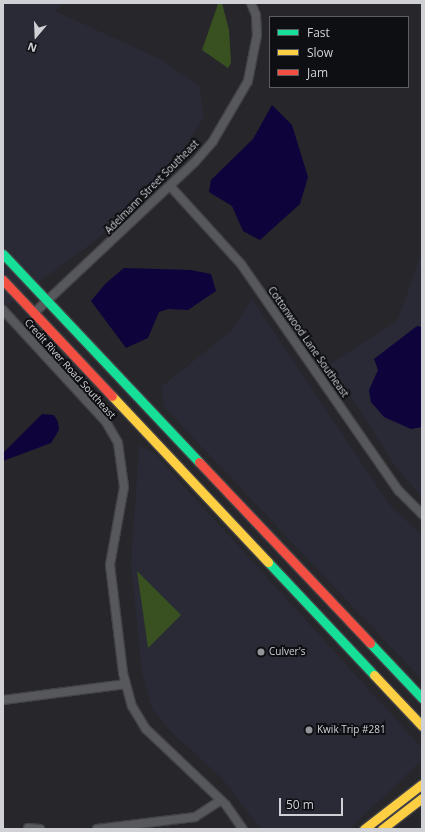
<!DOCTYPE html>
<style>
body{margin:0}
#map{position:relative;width:425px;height:832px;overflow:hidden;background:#26262b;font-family:"Open Sans",sans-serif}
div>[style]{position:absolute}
.built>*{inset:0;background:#292a36}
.green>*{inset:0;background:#395020}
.water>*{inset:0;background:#0f033b}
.roads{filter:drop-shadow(1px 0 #424247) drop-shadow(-1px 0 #424247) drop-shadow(0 1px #424247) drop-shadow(0 -1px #424247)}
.street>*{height:8px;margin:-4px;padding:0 4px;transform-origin:4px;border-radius:4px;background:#57585c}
.fast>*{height:9px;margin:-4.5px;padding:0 4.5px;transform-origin:4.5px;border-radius:4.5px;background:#16e098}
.slow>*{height:9px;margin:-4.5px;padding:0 4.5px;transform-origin:4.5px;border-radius:4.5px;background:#ffcf43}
.jam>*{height:9px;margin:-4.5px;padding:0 4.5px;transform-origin:4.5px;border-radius:4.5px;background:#f24e42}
.dots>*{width:11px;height:11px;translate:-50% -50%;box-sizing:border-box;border:2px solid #0e0f12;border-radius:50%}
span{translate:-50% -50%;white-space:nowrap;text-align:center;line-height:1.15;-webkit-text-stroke:4px #0e0f12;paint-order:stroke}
.street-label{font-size:10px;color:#d0d1d7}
.poi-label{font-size:10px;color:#d0d1d7}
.left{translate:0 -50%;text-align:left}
.frame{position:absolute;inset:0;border:4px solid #d0d1d7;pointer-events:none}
.legend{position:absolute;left:269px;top:16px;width:140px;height:72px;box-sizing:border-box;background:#0e0f12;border:1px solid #5c5d61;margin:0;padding:5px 7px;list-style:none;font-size:12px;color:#d0d1d7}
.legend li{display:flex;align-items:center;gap:8px;height:20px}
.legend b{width:20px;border:1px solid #5c5d61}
.north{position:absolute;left:16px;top:16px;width:40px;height:40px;-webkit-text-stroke:3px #0e0f12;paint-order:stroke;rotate:199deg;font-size:11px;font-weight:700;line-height:16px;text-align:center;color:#d0d1d7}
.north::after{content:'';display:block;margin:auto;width:14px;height:18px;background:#d0d1d7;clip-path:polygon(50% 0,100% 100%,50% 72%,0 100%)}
.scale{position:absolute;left:279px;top:798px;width:64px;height:18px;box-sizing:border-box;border:2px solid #d0d1d7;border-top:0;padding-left:5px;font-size:12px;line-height:14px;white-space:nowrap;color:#d0d1d7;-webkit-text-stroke:3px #0e0f12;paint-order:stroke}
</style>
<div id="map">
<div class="built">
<i style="clip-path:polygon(3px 3px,64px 3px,55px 11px,162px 60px,199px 86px,204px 117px,184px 149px,99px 238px,3px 308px)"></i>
<i style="clip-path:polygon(422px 252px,422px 497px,395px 466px,330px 364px,397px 321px)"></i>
<i style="clip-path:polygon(252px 299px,392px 508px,422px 535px,422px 680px,164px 407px,161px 387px,232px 330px)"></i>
<i style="clip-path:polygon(139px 445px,154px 453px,422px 748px,422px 760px,350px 829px,261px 829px,221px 777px,171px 732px,152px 708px,142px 672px,131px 565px)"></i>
</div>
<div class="green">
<i style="clip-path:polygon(222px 3px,229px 30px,231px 63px,228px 68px,202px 50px,218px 4px)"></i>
<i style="clip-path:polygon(137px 571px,181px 615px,148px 648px)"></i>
</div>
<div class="water">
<i style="clip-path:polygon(272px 105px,292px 125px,308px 177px,300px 204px,260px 240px,243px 231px,232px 206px,209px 192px,211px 180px,253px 139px)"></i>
<i style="clip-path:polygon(124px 268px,191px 270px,211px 274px,216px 291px,188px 310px,168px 309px,159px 312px,148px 338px,126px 348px,91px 301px,105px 284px)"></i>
<i style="clip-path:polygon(417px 326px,422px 327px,422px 427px,411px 429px,384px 417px,371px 402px,369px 390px,378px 370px,374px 359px)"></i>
<i style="clip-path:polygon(42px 414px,54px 415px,58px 422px,59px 430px,51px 443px,3px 461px,3px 453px)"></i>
</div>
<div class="roads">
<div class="street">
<i style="left:170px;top:186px;width:105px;rotate:47.7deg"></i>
<i style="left:241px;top:264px;width:277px;rotate:55.2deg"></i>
<i style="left:399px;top:491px;width:33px;rotate:45deg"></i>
<i style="left:3px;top:310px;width:152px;rotate:47.4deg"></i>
<i style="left:106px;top:422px;width:24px;rotate:60deg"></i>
<i style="left:118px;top:443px;width:44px;rotate:82.2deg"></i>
<i style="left:124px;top:487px;width:79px;rotate:100.2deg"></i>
<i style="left:110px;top:565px;width:109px;rotate:83.1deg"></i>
<i style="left:123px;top:673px;width:34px;rotate:75deg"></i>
<i style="left:132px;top:706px;width:27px;rotate:59deg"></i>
<i style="left:146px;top:729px;width:110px;rotate:43.5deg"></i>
<i style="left:226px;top:805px;width:29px;rotate:55deg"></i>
<i style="left:34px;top:313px;width:221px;rotate:-43.2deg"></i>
<i style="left:195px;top:162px;width:28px;rotate:-49deg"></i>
<i style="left:213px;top:141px;width:69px;rotate:-59.7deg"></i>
<i style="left:248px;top:81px;width:47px;rotate:-78.9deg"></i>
<i style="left:257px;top:35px;width:20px;rotate:-93deg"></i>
<i style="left:256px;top:15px;width:13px;rotate:-113deg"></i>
<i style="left:3px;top:700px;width:124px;rotate:-7.4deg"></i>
<i style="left:28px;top:828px;width:12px;rotate:5deg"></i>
<i style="left:97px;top:829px;width:99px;rotate:-7deg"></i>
<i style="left:195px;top:817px;width:31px;rotate:-33deg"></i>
</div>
<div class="fast">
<i style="left:3px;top:254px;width:286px;rotate:46.7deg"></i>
<i style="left:268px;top:562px;width:155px;rotate:46.8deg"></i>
<i style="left:370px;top:643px;width:76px;rotate:46.6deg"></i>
</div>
<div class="slow">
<i style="left:112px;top:396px;width:228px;rotate:46.8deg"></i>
<i style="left:374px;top:675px;width:70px;rotate:46.7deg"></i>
<i style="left:364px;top:829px;width:73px;rotate:-37.8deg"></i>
<i style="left:382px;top:829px;width:51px;rotate:-37.8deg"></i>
</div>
<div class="jam">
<i style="left:3px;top:280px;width:159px;rotate:46.8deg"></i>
<i style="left:199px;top:462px;width:249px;rotate:46.6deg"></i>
</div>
</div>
<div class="dots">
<i style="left:261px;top:652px;background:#94959b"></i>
<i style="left:309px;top:730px;background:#94959b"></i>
</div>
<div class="street-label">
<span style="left:152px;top:187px;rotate:-45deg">Adelmann Street Southeast</span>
<span style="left:308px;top:342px;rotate:55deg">Cottonwood Lane Southeast</span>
<span style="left:70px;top:369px;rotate:48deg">Credit River Road Southeast</span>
</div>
<div class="poi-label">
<span class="left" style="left:269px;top:652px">Culver's</span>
<span class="left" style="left:317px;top:730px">Kwik Trip #281</span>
</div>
<div class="frame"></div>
<ul class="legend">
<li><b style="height:5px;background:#16e098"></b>Fast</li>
<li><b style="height:5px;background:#ffcf43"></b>Slow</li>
<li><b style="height:5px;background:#f24e42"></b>Jam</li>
</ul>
<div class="north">N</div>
<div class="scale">50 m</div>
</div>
